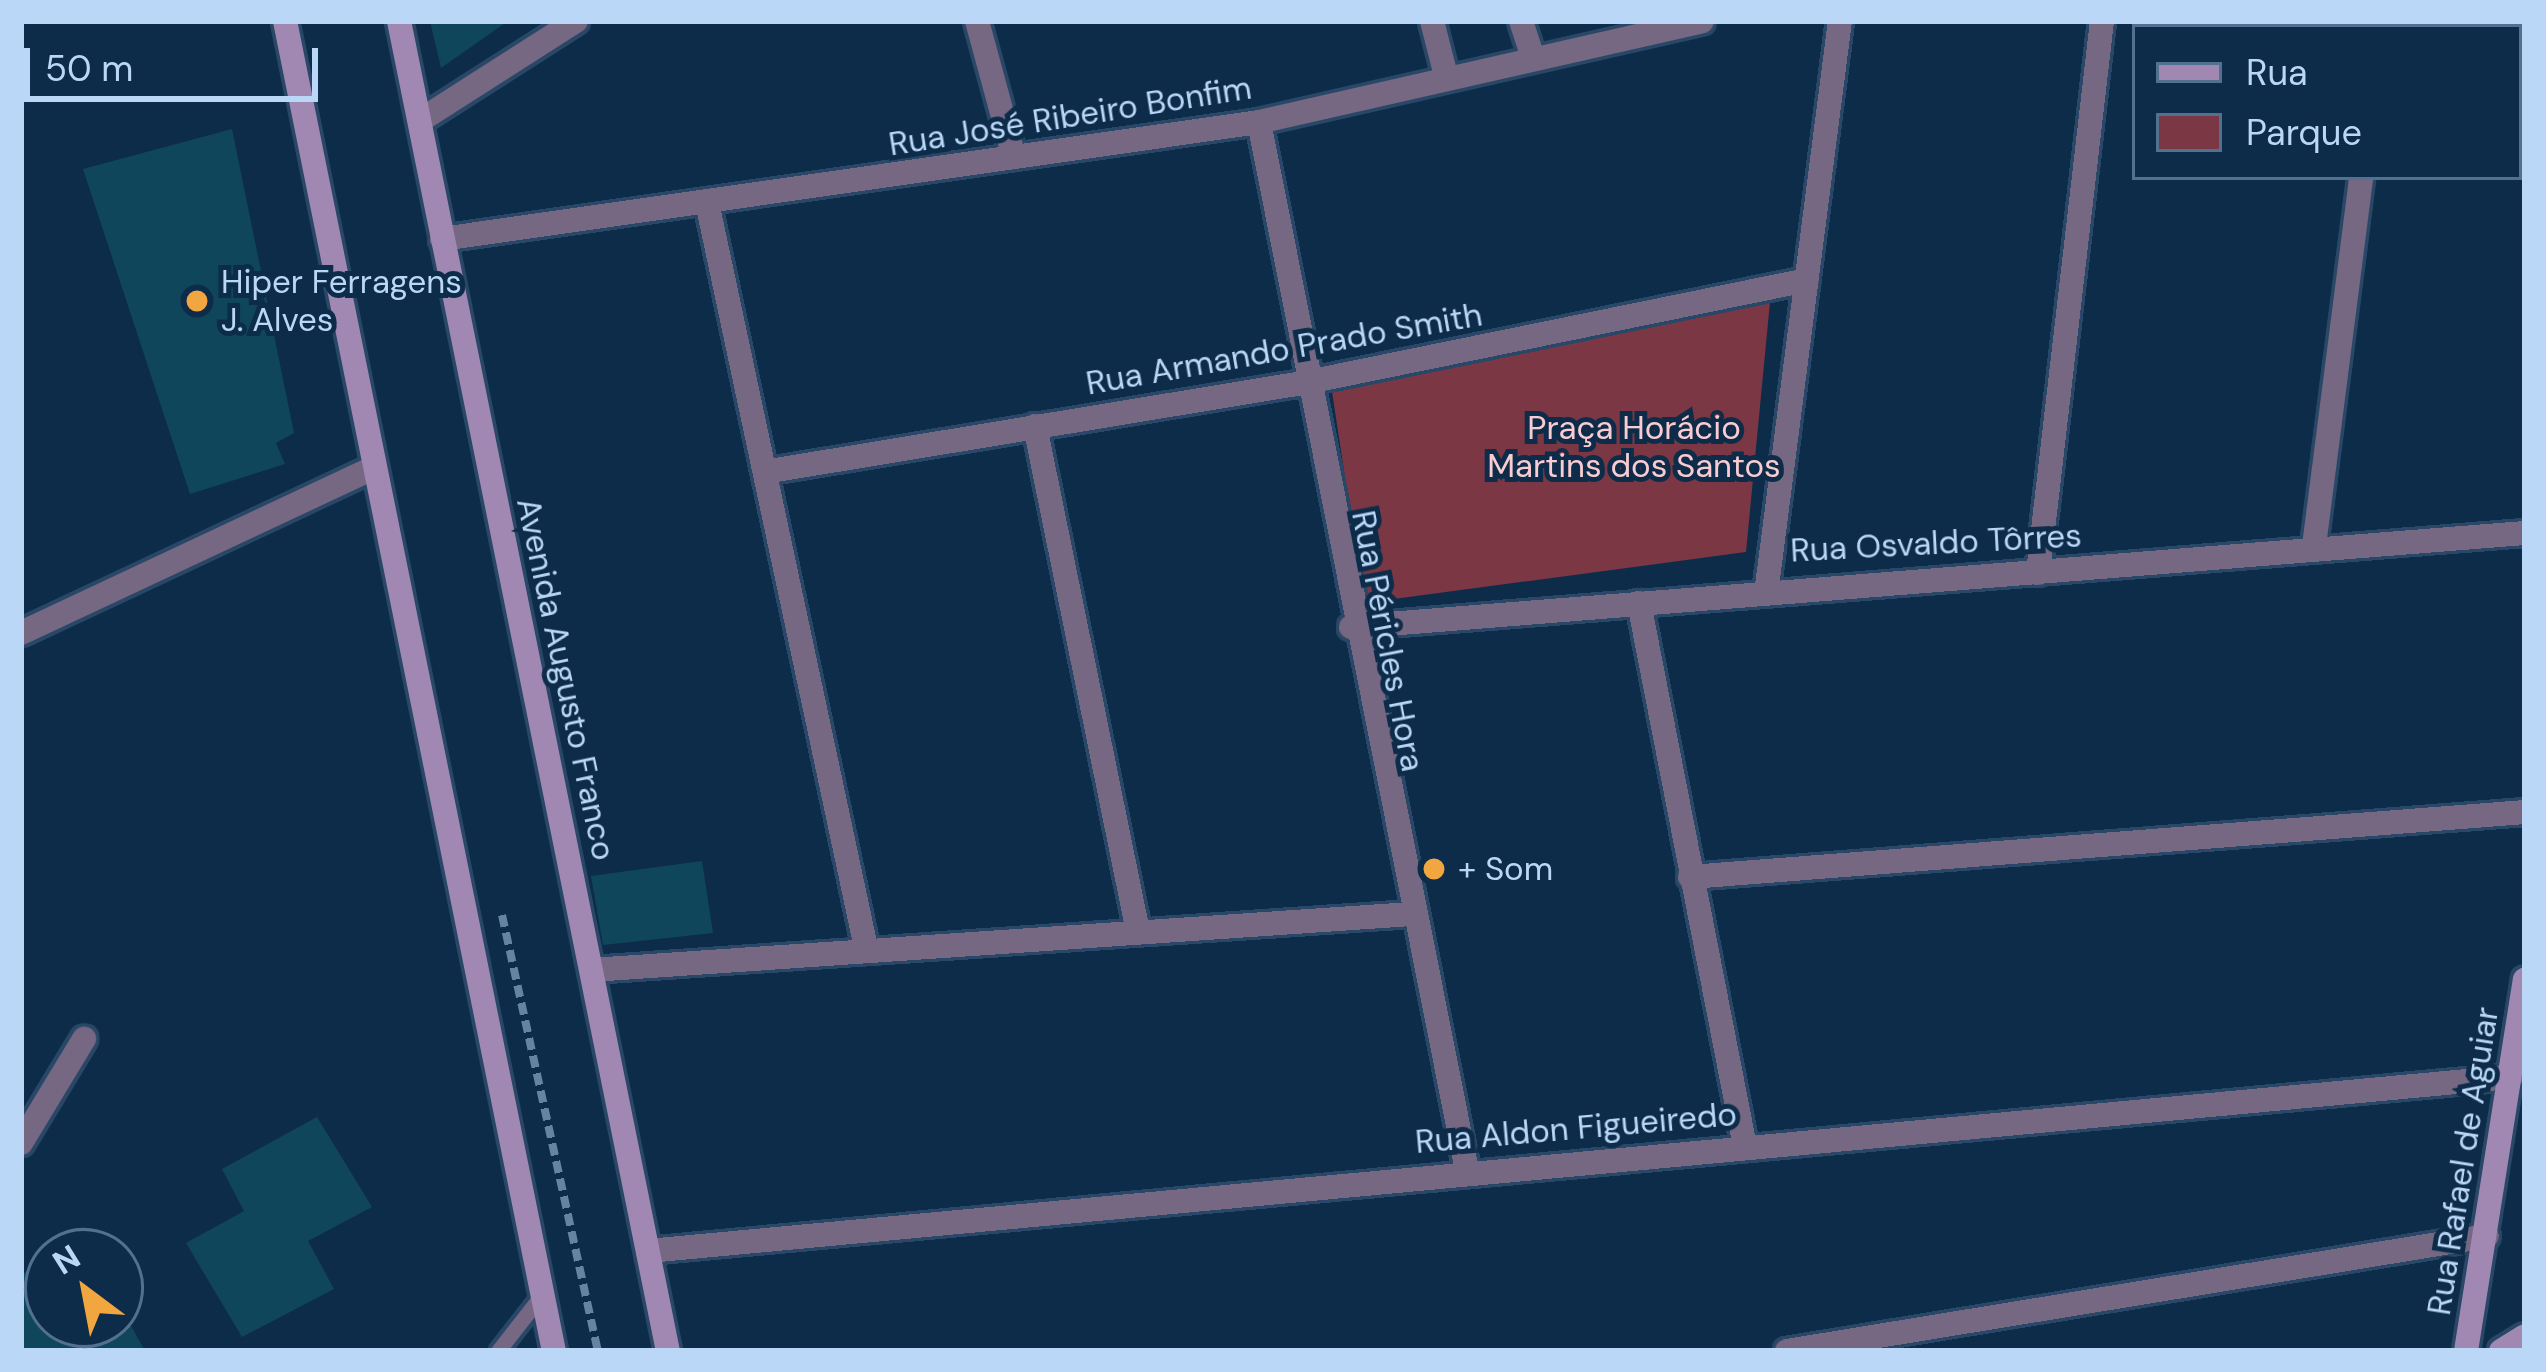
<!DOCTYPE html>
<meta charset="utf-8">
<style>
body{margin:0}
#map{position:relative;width:2546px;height:1372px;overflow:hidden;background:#0d2c4a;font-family:"DM Sans",sans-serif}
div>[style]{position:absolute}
.green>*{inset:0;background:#7b3744}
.building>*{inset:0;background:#10465c}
.path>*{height:8px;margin-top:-4px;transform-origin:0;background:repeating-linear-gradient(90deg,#6583a2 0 12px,transparent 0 18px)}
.roads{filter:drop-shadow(3px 0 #294766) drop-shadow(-3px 0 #294766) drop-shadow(0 3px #294766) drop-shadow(0 -3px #294766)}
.lane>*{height:15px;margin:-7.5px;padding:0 7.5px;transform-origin:7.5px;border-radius:7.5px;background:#766782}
.street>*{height:24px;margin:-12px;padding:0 12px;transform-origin:12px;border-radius:12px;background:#766782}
.secondary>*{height:24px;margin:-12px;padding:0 12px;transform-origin:12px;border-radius:12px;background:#a188b3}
.dots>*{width:33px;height:33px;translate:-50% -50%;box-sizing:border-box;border:6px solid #0d2c4a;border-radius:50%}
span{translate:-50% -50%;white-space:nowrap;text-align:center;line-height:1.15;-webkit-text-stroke:10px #0d2c4a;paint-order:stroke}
.street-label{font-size:33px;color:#bad7f7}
.poi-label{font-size:33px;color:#bad7f7}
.left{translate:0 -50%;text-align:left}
.park-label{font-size:33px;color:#faccd1}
.frame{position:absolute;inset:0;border:24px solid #bad7f7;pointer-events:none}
.legend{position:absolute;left:2132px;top:24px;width:390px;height:156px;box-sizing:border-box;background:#0d2c4a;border:3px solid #52708f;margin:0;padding:15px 21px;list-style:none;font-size:36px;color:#bad7f7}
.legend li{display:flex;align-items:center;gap:24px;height:60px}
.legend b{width:60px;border:3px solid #52708f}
.north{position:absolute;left:24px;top:1228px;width:120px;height:120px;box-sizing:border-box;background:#0d2c4a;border:3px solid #52708f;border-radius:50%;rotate:328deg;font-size:33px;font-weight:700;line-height:48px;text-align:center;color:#bad7f7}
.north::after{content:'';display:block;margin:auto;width:42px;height:54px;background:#f1a640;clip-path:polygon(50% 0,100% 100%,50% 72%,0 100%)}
.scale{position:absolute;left:24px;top:48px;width:294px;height:54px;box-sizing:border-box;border:6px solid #bad7f7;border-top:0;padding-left:15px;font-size:36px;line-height:42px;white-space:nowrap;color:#bad7f7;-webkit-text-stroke:9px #0d2c4a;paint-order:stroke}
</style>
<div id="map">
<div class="green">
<i style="clip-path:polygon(1770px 302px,1746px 552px,1364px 603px,1331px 385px)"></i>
</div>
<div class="building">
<i style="clip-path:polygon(430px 21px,508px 21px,441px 68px)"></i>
<i style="clip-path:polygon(232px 129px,294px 433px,276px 443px,285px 464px,190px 494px,83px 169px)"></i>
<i style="clip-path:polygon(702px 861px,713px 933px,603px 945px,591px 876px)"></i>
<i style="clip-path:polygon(317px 1117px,372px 1207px,308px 1241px,334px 1289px,242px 1337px,186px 1243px,244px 1211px,222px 1169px)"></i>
<i style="clip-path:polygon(40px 1263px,48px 1324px,120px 1324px,120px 1306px,145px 1351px,21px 1351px,21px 1275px)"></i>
</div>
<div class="path">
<i style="left:502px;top:915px;width:446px;rotate:77.6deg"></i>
</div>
<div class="roads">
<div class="lane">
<i style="left:498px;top:1351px;width:70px;rotate:-52deg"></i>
</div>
<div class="street">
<i style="left:977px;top:21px;width:141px;rotate:74.8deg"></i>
<i style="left:1432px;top:21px;width:57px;rotate:75.7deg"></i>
<i style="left:1521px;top:21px;width:38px;rotate:72deg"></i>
<i style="left:2381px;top:27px;width:6px;rotate:-90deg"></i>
<i style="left:421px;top:120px;width:184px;rotate:-32.6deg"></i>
<i style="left:1259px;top:122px;width:1069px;rotate:78.78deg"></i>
<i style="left:708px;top:207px;width:758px;rotate:77.96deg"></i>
<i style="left:442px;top:239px;width:825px;rotate:-8.15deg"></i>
<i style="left:1259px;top:122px;width:454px;rotate:-12.8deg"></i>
<i style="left:1035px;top:426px;width:516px;rotate:78.49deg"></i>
<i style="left:770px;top:471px;width:540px;rotate:-9.38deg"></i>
<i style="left:1303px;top:383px;width:514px;rotate:-11.55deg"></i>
<i style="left:2314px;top:546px;width:372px;rotate:-82.7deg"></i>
<i style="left:2038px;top:573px;width:556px;rotate:-83.39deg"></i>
<i style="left:1767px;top:586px;width:570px;rotate:-82.64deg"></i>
<i style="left:1639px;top:603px;width:554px;rotate:78.97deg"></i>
<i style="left:1351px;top:627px;width:1178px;rotate:-4.58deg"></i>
<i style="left:21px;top:633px;width:390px;rotate:-25.1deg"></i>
<i style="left:1690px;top:877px;width:838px;rotate:-4.45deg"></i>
<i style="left:592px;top:970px;width:821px;rotate:-3.91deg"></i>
<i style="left:21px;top:1143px;width:122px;rotate:-58.8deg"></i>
<i style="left:648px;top:1251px;width:1871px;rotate:-5.34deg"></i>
<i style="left:1787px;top:1351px;width:709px;rotate:-9.33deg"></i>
</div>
<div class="secondary">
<i style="left:285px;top:21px;width:1357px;rotate:78.57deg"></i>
<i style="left:399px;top:21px;width:1357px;rotate:78.57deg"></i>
<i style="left:2466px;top:1351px;width:376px;rotate:-81deg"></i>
<i style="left:2501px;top:1351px;width:28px;rotate:-32deg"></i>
</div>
</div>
<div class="dots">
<i style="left:197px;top:301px;background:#f1a640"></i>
<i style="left:1434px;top:869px;background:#f1a640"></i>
</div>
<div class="street-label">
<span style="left:1070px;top:116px;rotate:-9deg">Rua José Ribeiro Bonfim</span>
<span style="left:1284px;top:349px;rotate:-10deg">Rua Armando Prado Smith</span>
<span style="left:1936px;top:543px;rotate:-3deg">Rua Osvaldo Tôrres</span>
<span style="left:1388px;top:641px;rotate:79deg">Rua Péricles Hora</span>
<span style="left:566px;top:679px;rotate:78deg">Avenida Augusto Franco</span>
<span style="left:1576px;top:1128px;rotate:-5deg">Rua Aldon Figueiredo</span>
<span style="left:2463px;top:1161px;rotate:-81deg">Rua Rafael de Aguiar</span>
</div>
<div class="poi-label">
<span class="left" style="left:221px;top:301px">Hiper Ferragens<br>J. Alves</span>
<span class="left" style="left:1458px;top:869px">+ Som</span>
</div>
<div class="park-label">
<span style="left:1634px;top:447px">Praça Horácio<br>Martins dos Santos</span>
</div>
<div class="frame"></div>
<ul class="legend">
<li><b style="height:15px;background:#a188b3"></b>Rua</li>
<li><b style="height:33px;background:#7b3744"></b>Parque</li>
</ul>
<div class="north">N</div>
<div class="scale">50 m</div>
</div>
